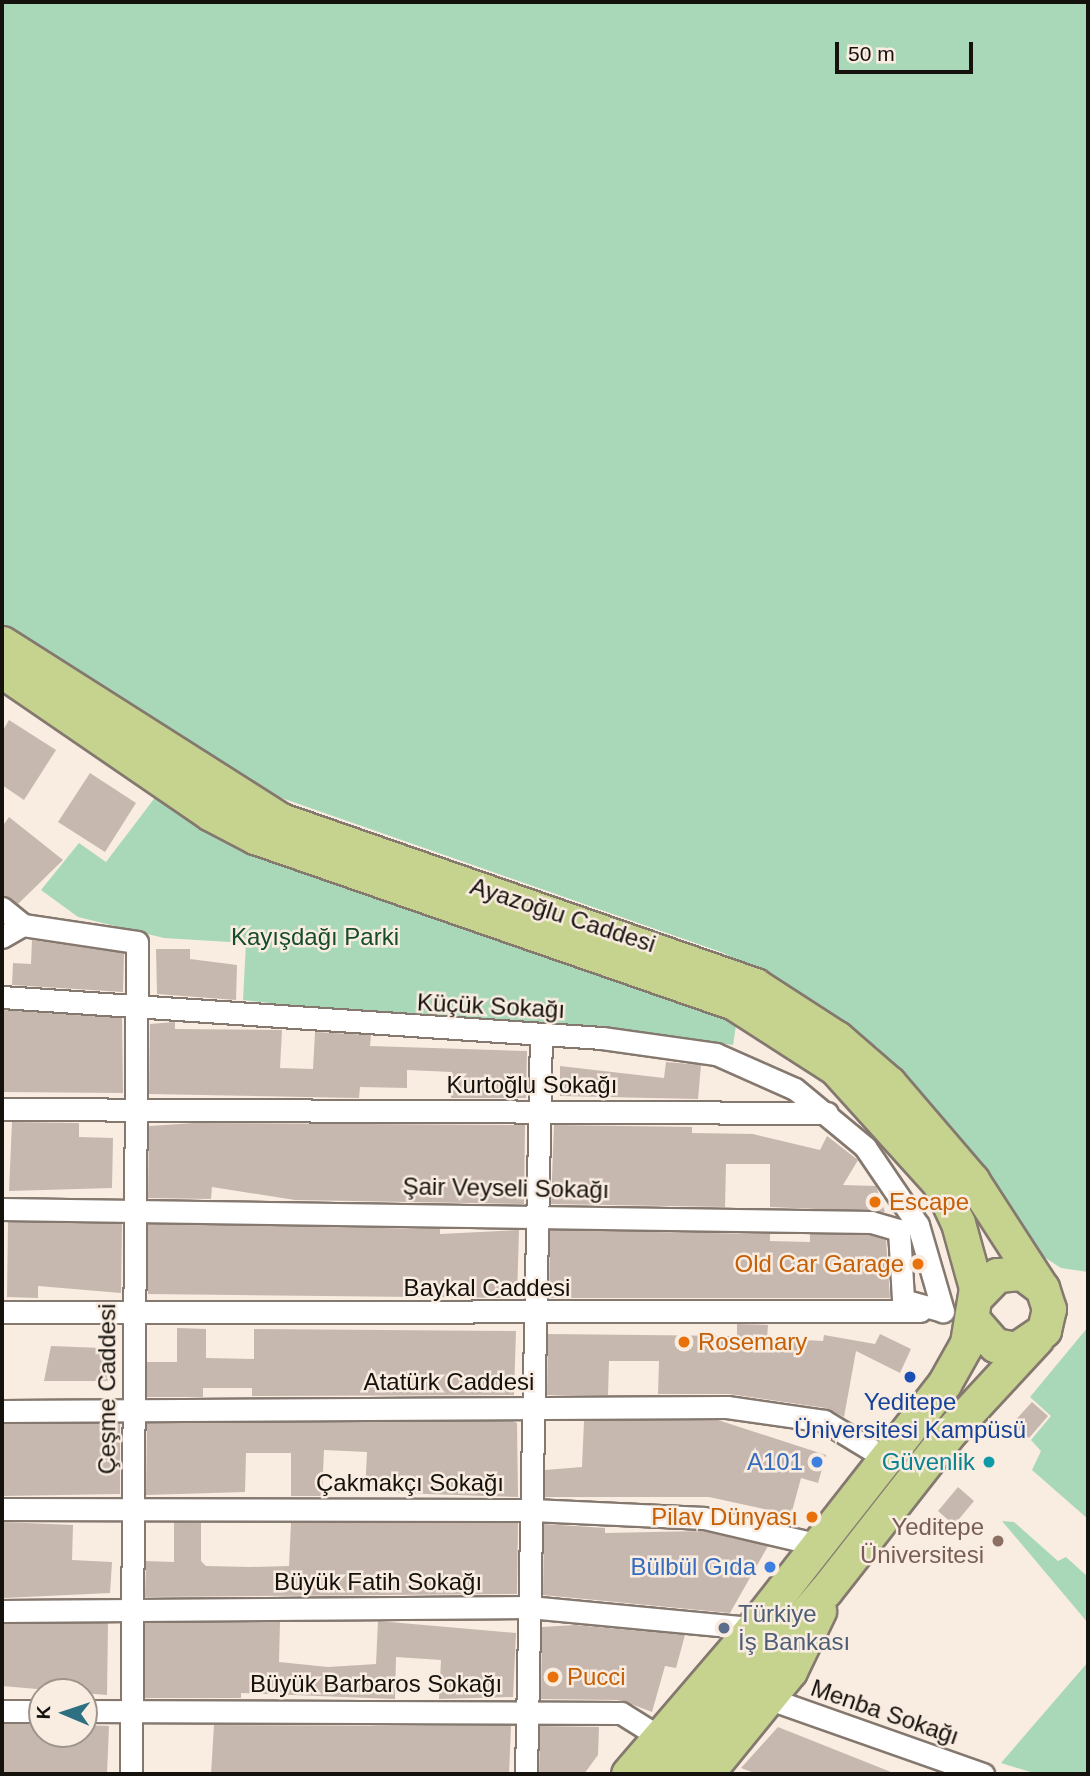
<!DOCTYPE html>
<meta charset="utf-8">
<style>
body{margin:0}
#map{position:relative;width:1090px;height:1776px;overflow:hidden;background:#f9ece1;font-family:Helvetica,sans-serif}
div>[style]{position:absolute}
.green>*{inset:0;background:#a9d8b8}
.building>*{inset:0;background:#c6b8af}
.roads{filter:drop-shadow(2px 0 #84786f) drop-shadow(-2px 0 #84786f) drop-shadow(0 2px #84786f) drop-shadow(0 -2px #84786f)}
.street>*{height:21px;margin:-10.5px;padding:0 10.5px;transform-origin:10.5px;border-radius:10.5px;background:#fff}
.primary>*{height:33px;margin:-16.5px;padding:0 16.5px;transform-origin:16.5px;border-radius:16.5px;background:#c5d38e}
.dots>*{width:19px;height:19px;translate:-50% -50%;box-sizing:border-box;border:4px solid #f9ece1;border-radius:50%}
span{translate:-50% -50%;white-space:nowrap;text-align:center;line-height:1.15;-webkit-text-stroke:5px #f9ece1;paint-order:stroke}
.street-label{font-size:24px;color:#15110d}
.park-label{font-size:24px;color:#144c2c}
.food-label{font-size:24px;color:#c56008}
.left{translate:0 -50%;text-align:left}
.right{translate:-100% -50%;text-align:right}
.transit-label{font-size:24px;color:#164399}
.shop-label{font-size:24px;color:#366cbe}
.culture-label{font-size:24px;color:#0d838f}
.education-label{font-size:24px;color:#785e54}
.service-label{font-size:24px;color:#4e5e75}
.frame{position:absolute;inset:0;border:4px solid #15110d;pointer-events:none}
.north{position:absolute;left:28px;top:1678px;width:70px;height:70px;box-sizing:border-box;background:#f9ece1;border:2px solid #9e948c;border-radius:50%;rotate:272deg;font-size:19px;font-weight:700;line-height:28px;text-align:center;color:#15110d}
.north::after{content:'';display:block;margin:auto;width:24px;height:32px;background:#2e6f82;clip-path:polygon(50% 0,100% 100%,50% 72%,0 100%)}
.scale{position:absolute;left:835px;top:42px;width:138px;height:32px;box-sizing:border-box;border:4px solid #15110d;border-top:0;padding-left:9px;font-size:21px;line-height:24px;white-space:nowrap;color:#15110d;-webkit-text-stroke:5px #f9ece1;paint-order:stroke}
</style>
<div id="map">
<div class="green">
<i style="clip-path:polygon(2px 2px,1088px 2px,1088px 1272px,1061px 1268px,1038px 1253px,972px 1151px,877px 1047px,796px 990px,721px 952px,276px 796px,155px 727px,2px 624px)"></i>
<i style="clip-path:polygon(160px 791px,737px 1019px,733px 1045px,587px 1026px,430px 1021px,243px 1000px,246px 943px,164px 938px,78px 917px,41px 890px,79px 843px,106px 862px)"></i>
<i style="clip-path:polygon(1088px 1327px,1088px 1519px,1032px 1470px,1041px 1451px,1031px 1440px,1051px 1416px,1030px 1397px)"></i>
<i style="clip-path:polygon(1002px 1521px,1014px 1522px,1058px 1561px,1066px 1557px,1088px 1577px,1088px 1623px)"></i>
<i style="clip-path:polygon(1088px 1662px,1088px 1774px,1037px 1774px,1001px 1763px)"></i>
</div>
<div class="building">
<i style="clip-path:polygon(9px 720px,56px 750px,24px 800px,2px 785px,2px 732px)"></i>
<i style="clip-path:polygon(90px 773px,136px 803px,105px 852px,58px 822px)"></i>
<i style="clip-path:polygon(9px 817px,63px 860px,18px 904px,2px 895px,2px 827px)"></i>
<i style="clip-path:polygon(32px 940px,124px 953px,123px 992px,12px 985px,13px 963px,31px 964px)"></i>
<i style="clip-path:polygon(156px 949px,190px 949px,190px 959px,237px 965px,236px 1000px,157px 994px)"></i>
<i style="clip-path:polygon(2px 1010px,122px 1018px,123px 1093px,2px 1092px)"></i>
<i style="clip-path:polygon(175px 1022px,175px 1029px,282px 1030px,280px 1068px,313px 1069px,315px 1032px,371px 1035px,370px 1046px,527px 1051px,526px 1098px,451px 1098px,452px 1072px,407px 1070px,407px 1088px,360px 1087px,359px 1098px,149px 1094px,150px 1024px)"></i>
<i style="clip-path:polygon(666px 1062px,701px 1065px,698px 1099px,560px 1096px,560px 1066px,664px 1078px)"></i>
<i style="clip-path:polygon(12px 1122px,79px 1123px,79px 1137px,113px 1138px,112px 1188px,9px 1191px)"></i>
<i style="clip-path:polygon(195px 1123px,525px 1125px,524px 1204px,295px 1200px,212px 1187px,211px 1199px,148px 1198px,149px 1126px)"></i>
<i style="clip-path:polygon(554px 1125px,692px 1127px,692px 1133px,753px 1134px,820px 1150px,827px 1136px,858px 1160px,843px 1185px,876px 1186px,885px 1212px,770px 1207px,770px 1164px,726px 1164px,725px 1207px,551px 1204px)"></i>
<i style="clip-path:polygon(8px 1222px,122px 1224px,121px 1293px,38px 1286px,38px 1298px,7px 1297px)"></i>
<i style="clip-path:polygon(148px 1224px,440px 1229px,440px 1234px,519px 1230px,517px 1298px,148px 1294px)"></i>
<i style="clip-path:polygon(550px 1230px,770px 1234px,770px 1241px,810px 1242px,810px 1234px,869px 1235px,886px 1240px,890px 1298px,549px 1298px)"></i>
<i style="clip-path:polygon(737px 1324px,768px 1325px,767px 1338px,823px 1341px,824px 1335px,875px 1344px,880px 1334px,911px 1349px,900px 1373px,856px 1351px,844px 1417px,826px 1408px,729px 1394px,658px 1394px,659px 1361px,609px 1361px,608px 1395px,547px 1395px,548px 1334px,737px 1336px)"></i>
<i style="clip-path:polygon(177px 1328px,206px 1329px,206px 1358px,254px 1359px,254px 1329px,516px 1331px,514px 1395px,252px 1396px,252px 1388px,203px 1388px,203px 1397px,147px 1397px,147px 1362px,177px 1362px)"></i>
<i style="clip-path:polygon(51px 1346px,102px 1348px,108px 1381px,44px 1381px)"></i>
<i style="clip-path:polygon(1032px 1402px,1048px 1416px,1029px 1438px,1012px 1424px)"></i>
<i style="clip-path:polygon(718px 1420px,826px 1455px,818px 1483px,801px 1478px,791px 1515px,709px 1497px,545px 1497px,545px 1470px,582px 1467px,584px 1421px)"></i>
<i style="clip-path:polygon(120px 1423px,120px 1494px,3px 1496px,4px 1424px)"></i>
<i style="clip-path:polygon(147px 1423px,512px 1421px,517px 1423px,518px 1497px,365px 1492px,367px 1452px,324px 1450px,322px 1496px,291px 1496px,291px 1453px,246px 1453px,245px 1492px,146px 1495px)"></i>
<i style="clip-path:polygon(958px 1487px,974px 1501px,954px 1525px,938px 1511px)"></i>
<i style="clip-path:polygon(3px 1522px,73px 1525px,72px 1560px,112px 1562px,110px 1593px,4px 1598px)"></i>
<i style="clip-path:polygon(174px 1522px,201px 1522px,201px 1561px,206px 1566px,250px 1567px,289px 1566px,291px 1523px,518px 1523px,517px 1594px,145px 1597px,146px 1561px,174px 1562px)"></i>
<i style="clip-path:polygon(544px 1524px,605px 1528px,605px 1533px,702px 1531px,768px 1546px,730px 1613px,543px 1595px)"></i>
<i style="clip-path:polygon(378px 1621px,516px 1633px,513px 1697px,439px 1699px,441px 1660px,396px 1657px,395px 1699px,241px 1693px,241px 1698px,145px 1698px,145px 1623px,280px 1622px,279px 1662px,328px 1667px,376px 1664px)"></i>
<i style="clip-path:polygon(108px 1623px,107px 1695px,2px 1686px,4px 1624px)"></i>
<i style="clip-path:polygon(575px 1625px,685px 1635px,676px 1668px,665px 1666px,652px 1712px,621px 1700px,541px 1699px,542px 1627px)"></i>
<i style="clip-path:polygon(2px 1724px,42px 1724px,42px 1734px,84px 1734px,84px 1725px,109px 1726px,107px 1774px,4px 1774px)"></i>
<i style="clip-path:polygon(214px 1725px,511px 1726px,509px 1774px,211px 1774px)"></i>
<i style="clip-path:polygon(540px 1726px,599px 1727px,598px 1755px,584px 1774px,539px 1774px)"></i>
<i style="clip-path:polygon(778px 1727px,891px 1772px,891px 1774px,757px 1774px,741px 1768px)"></i>
</div>
<div class="roads">
<div class="street">
<i style="left:2px;top:908px;width:27px;rotate:39deg"></i>
<i style="left:23px;top:925px;width:115px;rotate:8.5deg"></i>
<i style="left:137px;top:942px;width:832px;rotate:90.41deg"></i>
<i style="left:2px;top:937px;width:24px;rotate:-30deg"></i>
<i style="left:2px;top:997px;width:601px;rotate:3.91deg"></i>
<i style="left:602px;top:1038px;width:115px;rotate:8deg"></i>
<i style="left:716px;top:1054px;width:86px;rotate:23.9deg"></i>
<i style="left:795px;top:1089px;width:91px;rotate:39.6deg"></i>
<i style="left:865px;top:1147px;width:94px;rotate:55.8deg"></i>
<i style="left:918px;top:1225px;width:90px;rotate:73.8deg"></i>
<i style="left:2px;top:1109px;width:825px;rotate:0.28deg"></i>
<i style="left:2px;top:1209px;width:869px;rotate:0.86deg"></i>
<i style="left:871px;top:1222px;width:29px;rotate:16deg"></i>
<i style="left:899px;top:1230px;width:70px;rotate:86.7deg"></i>
<i style="left:903px;top:1300px;width:41px;rotate:15.4deg"></i>
<i style="left:2px;top:1312px;width:918px;rotate:-0.06deg"></i>
<i style="left:2px;top:1411px;width:725px;rotate:-0.32deg"></i>
<i style="left:727px;top:1407px;width:98px;rotate:8.2deg"></i>
<i style="left:824px;top:1421px;width:71px;rotate:31.2deg"></i>
<i style="left:2px;top:1509px;width:530px;rotate:0.11deg"></i>
<i style="left:532px;top:1510px;width:172px;rotate:2.7deg"></i>
<i style="left:704px;top:1518px;width:115px;rotate:13.1deg"></i>
<i style="left:2px;top:1611px;width:527px;rotate:-0.43deg"></i>
<i style="left:529px;top:1607px;width:225px;rotate:5.4deg"></i>
<i style="left:770px;top:1699px;width:226px;rotate:19.4deg"></i>
<i style="left:2px;top:1711px;width:40px"></i>
<i style="left:84px;top:1711px;width:537px;rotate:0.21deg"></i>
<i style="left:621px;top:1713px;width:47px;rotate:32deg"></i>
<i style="left:526px;top:1774px;width:739px;rotate:-88.84deg"></i>
</div>
<div class="primary">
<i style="left:2px;top:643px;width:330px;rotate:32.4deg"></i>
<i style="left:281px;top:820px;width:502px;rotate:19.19deg"></i>
<i style="left:755px;top:985px;width:98px;rotate:32.9deg"></i>
<i style="left:837px;top:1038px;width:69px;rotate:40.9deg"></i>
<i style="left:889px;top:1083px;width:128px;rotate:49.4deg"></i>
<i style="left:972px;top:1180px;width:129px;rotate:57.1deg"></i>
<i style="left:2px;top:671px;width:253px;rotate:34.4deg"></i>
<i style="left:211px;top:814px;width:50px;rotate:27.6deg"></i>
<i style="left:255px;top:837px;width:507px;rotate:19.11deg"></i>
<i style="left:734px;top:1003px;width:120px;rotate:32.8deg"></i>
<i style="left:835px;top:1068px;width:155px;rotate:47.9deg"></i>
<i style="left:939px;top:1183px;width:44px;rotate:64.6deg"></i>
<i style="left:958px;top:1223px;width:67px;rotate:74.5deg"></i>
<i style="left:976px;top:1288px;width:56px;rotate:99.3deg"></i>
<i style="left:967px;top:1343px;width:47px;rotate:119.3deg"></i>
<i style="left:944px;top:1384px;width:310px;rotate:128.1deg"></i>
<i style="left:753px;top:1628px;width:192px;rotate:130.6deg"></i>
<i style="left:974px;top:1321px;width:32px;rotate:49deg"></i>
<i style="left:995px;top:1345px;width:21px;rotate:11deg"></i>
<i style="left:1016px;top:1349px;width:34px;rotate:-34deg"></i>
<i style="left:1044px;top:1330px;width:22px;rotate:-77deg"></i>
<i style="left:1049px;top:1309px;width:22px;rotate:-108deg"></i>
<i style="left:1042px;top:1288px;width:25px;rotate:-143deg"></i>
<i style="left:1022px;top:1273px;width:25px;rotate:175deg"></i>
<i style="left:997px;top:1275px;width:30px;rotate:134deg"></i>
<i style="left:667px;top:1774px;width:243px;rotate:-49.2deg"></i>
<i style="left:826px;top:1590px;width:199px;rotate:-51.9deg"></i>
<i style="left:949px;top:1433px;width:129px;rotate:-47.2deg"></i>
<i style="left:706px;top:1774px;width:133px;rotate:-50.8deg"></i>
<i style="left:790px;top:1671px;width:67px;rotate:-64.2deg"></i>
</div>
</div>
<div class="dots">
<i style="left:875px;top:1202px;background:#e8710a"></i>
<i style="left:918px;top:1264px;background:#e8710a"></i>
<i style="left:684px;top:1342px;background:#e8710a"></i>
<i style="left:910px;top:1377px;background:#1a4fb4"></i>
<i style="left:817px;top:1462px;background:#3f7fe0"></i>
<i style="left:989px;top:1462px;background:#0f9aa8"></i>
<i style="left:812px;top:1517px;background:#e8710a"></i>
<i style="left:998px;top:1541px;background:#8d6e63"></i>
<i style="left:770px;top:1567px;background:#3f7fe0"></i>
<i style="left:724px;top:1628px;background:#5c6f8a"></i>
<i style="left:553px;top:1677px;background:#e8710a"></i>
</div>
<div class="street-label">
<span style="left:563px;top:915px;rotate:18deg">Ayazoğlu Caddesi</span>
<span style="left:491px;top:1006px;rotate:3deg">Küçük Sokağı</span>
<span style="left:532px;top:1085px">Kurtoğlu Sokağı</span>
<span style="left:506px;top:1188px;rotate:1deg">Şair Veyseli Sokağı</span>
<span style="left:487px;top:1288px">Baykal Caddesi</span>
<span style="left:449px;top:1382px">Atatürk Caddesi</span>
<span style="left:107px;top:1389px;rotate:-90deg">Çeşme Caddesi</span>
<span style="left:410px;top:1483px">Çakmakçı Sokağı</span>
<span style="left:378px;top:1582px">Büyük Fatih Sokağı</span>
<span style="left:376px;top:1684px">Büyük Barbaros Sokağı</span>
<span style="left:885px;top:1712px;rotate:19deg">Menba Sokağı</span>
</div>
<div class="park-label">
<span style="left:315px;top:937px">Kayışdağı Parki</span>
</div>
<div class="food-label">
<span class="left" style="left:889px;top:1202px">Escape</span>
<span class="right" style="left:904px;top:1264px">Old Car Garage</span>
<span class="left" style="left:698px;top:1342px">Rosemary</span>
<span class="right" style="left:798px;top:1517px">Pilav Dünyası</span>
<span class="left" style="left:567px;top:1677px">Pucci</span>
</div>
<div class="transit-label">
<span style="left:910px;top:1416px">Yeditepe<br>Üniversitesi Kampüsü</span>
</div>
<div class="shop-label">
<span class="right" style="left:803px;top:1462px">A101</span>
<span class="right" style="left:756px;top:1567px">Bülbül Gıda</span>
</div>
<div class="culture-label">
<span class="right" style="left:975px;top:1462px">Güvenlik</span>
</div>
<div class="education-label">
<span class="right" style="left:984px;top:1541px">Yeditepe<br>Üniversitesi</span>
</div>
<div class="service-label">
<span class="left" style="left:738px;top:1628px">Türkiye<br>İş Bankası</span>
</div>
<div class="frame"></div>
<div class="north">K</div>
<div class="scale">50 m</div>
</div>
